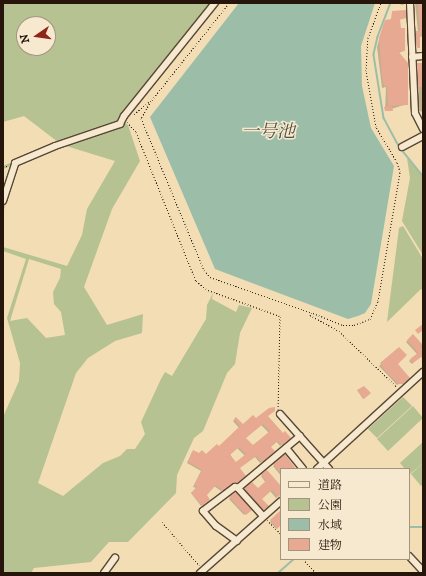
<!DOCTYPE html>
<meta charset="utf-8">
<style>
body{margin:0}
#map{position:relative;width:426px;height:576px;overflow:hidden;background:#f2ddb5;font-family:"IM FELL DW Pica","Noto Serif JP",serif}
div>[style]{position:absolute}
.green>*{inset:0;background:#b6c291}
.water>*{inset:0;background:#9cbda8}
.shadow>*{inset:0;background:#0003}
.stream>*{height:1.5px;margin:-0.75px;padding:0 0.75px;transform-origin:0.75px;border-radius:0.75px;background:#9cbda8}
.building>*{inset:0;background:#e7a991}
.path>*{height:1px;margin-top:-0.5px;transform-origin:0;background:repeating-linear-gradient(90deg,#25150a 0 1px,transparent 0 3px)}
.roads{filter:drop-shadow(1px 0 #584735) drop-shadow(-1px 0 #584735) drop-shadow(0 1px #584735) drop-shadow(0 -1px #584735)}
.minor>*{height:6px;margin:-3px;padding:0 3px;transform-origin:3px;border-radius:3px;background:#f7e9cf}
span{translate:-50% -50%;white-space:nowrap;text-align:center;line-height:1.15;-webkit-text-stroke:3px #f7e9cf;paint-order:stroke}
.water-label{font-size:18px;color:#4f5041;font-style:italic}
.frame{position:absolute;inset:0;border:4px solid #25150a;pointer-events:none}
.legend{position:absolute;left:280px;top:468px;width:130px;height:92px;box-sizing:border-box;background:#f7e9cf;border:1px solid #a39480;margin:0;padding:5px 7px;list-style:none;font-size:12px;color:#25150a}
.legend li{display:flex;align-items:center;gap:8px;height:20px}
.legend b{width:20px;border:1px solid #a39480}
.north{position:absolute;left:16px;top:16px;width:40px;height:40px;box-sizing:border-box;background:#f7e9cf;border:1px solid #a39480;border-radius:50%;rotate:257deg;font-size:11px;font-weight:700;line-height:16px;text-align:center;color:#25150a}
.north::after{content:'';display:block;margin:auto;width:14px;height:18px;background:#8f2418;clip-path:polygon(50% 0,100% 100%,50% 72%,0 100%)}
</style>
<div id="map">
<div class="green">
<i style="clip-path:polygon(evenodd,3px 3px,211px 3px,119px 116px,128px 125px,140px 161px,112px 209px,84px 287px,107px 325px,143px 314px,142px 333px,115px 341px,88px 358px,76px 373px,38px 483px,63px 496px,103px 463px,120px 456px,127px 449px,135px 449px,145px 434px,141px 422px,161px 379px,165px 372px,172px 376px,206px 319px,207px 305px,213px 293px,212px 299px,236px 312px,239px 305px,252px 308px,240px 333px,235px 364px,227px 373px,203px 431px,194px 438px,177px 475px,176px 493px,128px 542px,109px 542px,91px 562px,34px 568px,31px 573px,3px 573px,3px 417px,19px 381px,20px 363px,7px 318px,26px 259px,3px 251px,3px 247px,67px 266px,82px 235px,87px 209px,115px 161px,63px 145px,38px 154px,16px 168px,3px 213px,3px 186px,11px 166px,3px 169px,3px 166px,58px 142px,24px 116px,3px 122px,3px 3px,24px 24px,48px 24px,48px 48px,24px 48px,24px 24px,3px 3px,29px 259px,61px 269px,60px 278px,53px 292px,54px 304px,61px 312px,65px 335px,46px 338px,27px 318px,10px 321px,29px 259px)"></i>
<i style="clip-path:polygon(407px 158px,423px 177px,423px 255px,402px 221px,410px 178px)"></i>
<i style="clip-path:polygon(403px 226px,423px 259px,423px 291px,421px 289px,387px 322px,399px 228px)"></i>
<i style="clip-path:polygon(403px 397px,412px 406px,377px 438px,368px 429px)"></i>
<i style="clip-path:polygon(413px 406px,423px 418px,388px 451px,377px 439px)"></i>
<i style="clip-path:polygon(423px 442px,423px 463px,410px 474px,409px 469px,405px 469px,400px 463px)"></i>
<i style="clip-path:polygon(423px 463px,423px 484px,421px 486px,411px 474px)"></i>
</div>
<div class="water">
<i style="clip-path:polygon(239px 3px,375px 3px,361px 46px,362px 86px,371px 128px,394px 166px,371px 304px,365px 313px,358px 316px,348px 319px,215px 269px,150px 117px)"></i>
</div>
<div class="shadow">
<i style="clip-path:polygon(395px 3px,405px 3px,403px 5px)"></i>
<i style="clip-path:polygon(415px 3px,423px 3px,423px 36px,419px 37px,417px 49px,414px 34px,418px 32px)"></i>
<i style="clip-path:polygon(392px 12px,405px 18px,399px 20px,400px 29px,404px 29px,404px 51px,398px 53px,407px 104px,385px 111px,386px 87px,382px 88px,377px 47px,384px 23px,391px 20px)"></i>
<i style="clip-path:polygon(418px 64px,423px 64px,423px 111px,417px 112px,415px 67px)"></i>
<i style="clip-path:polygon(413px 335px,423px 346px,423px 353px,412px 364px,409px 361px,417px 354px,406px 342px)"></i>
<i style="clip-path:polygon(399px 348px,397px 364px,407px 380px,397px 385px,379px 366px)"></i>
<i style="clip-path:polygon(357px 390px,369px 393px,363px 399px)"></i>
<i style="clip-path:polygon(evenodd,267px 416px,283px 434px,290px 438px,280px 446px,276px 441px,270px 447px,274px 451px,260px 463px,255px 457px,239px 468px,234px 484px,221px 491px,214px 486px,206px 495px,207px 502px,201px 506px,191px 493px,196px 488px,193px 487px,201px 471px,187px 463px,192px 452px,206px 455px,219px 447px,239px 428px,233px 421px,236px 418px,243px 425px,267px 416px,261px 425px,269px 433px,252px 446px,245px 438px,261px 425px,267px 416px,237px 448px,245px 456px,236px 464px,230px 454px,237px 448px)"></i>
<i style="clip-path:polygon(285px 456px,294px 469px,281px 469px,281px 476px,273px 466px)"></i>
<i style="clip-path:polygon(267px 471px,281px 487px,281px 493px,276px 498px,270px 491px,261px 499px,267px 506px,262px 511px,244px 490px,252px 483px,258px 490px,266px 483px,261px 476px)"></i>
<i style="clip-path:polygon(236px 493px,250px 510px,244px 515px,229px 499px)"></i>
<i style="clip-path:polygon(281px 512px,281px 524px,276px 529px,270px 522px)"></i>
</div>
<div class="stream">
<i style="left:391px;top:3px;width:36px;rotate:111deg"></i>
<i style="left:378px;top:37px;width:18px;rotate:103deg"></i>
<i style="left:374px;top:55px;width:64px;rotate:81deg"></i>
<i style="left:384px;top:118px;width:32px;rotate:62deg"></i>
<i style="left:402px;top:150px;width:33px;rotate:51deg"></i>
<i style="left:409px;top:527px;width:14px"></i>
<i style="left:278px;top:573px;width:21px;rotate:-41deg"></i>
</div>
<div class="building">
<i style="clip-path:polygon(418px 3px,423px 3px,423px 35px,420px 35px,420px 48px,417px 48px,416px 31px,420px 31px)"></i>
<i style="clip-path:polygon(406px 10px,406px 18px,400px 19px,401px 28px,405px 28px,405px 51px,398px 51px,408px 63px,408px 105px,388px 106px,387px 86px,384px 86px,382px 76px,379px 38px,385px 20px,392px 19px,392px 11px)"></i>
<i style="clip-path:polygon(417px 63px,423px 63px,423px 87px,418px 87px)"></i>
<i style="clip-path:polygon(392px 106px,393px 111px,385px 111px,384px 107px)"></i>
<i style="clip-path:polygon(423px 324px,423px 330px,418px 334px,415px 330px)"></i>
<i style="clip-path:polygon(413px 334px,422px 344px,420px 346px,423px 348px,423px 359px,421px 357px,413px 363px,410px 359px,418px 353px,407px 340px)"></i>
<i style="clip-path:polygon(399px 347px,407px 355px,398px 364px,410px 378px,403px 384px,399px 384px,387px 373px,380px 363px)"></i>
<i style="clip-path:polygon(364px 386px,371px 393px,364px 399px,357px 390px)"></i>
<i style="clip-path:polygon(evenodd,275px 407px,275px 411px,268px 416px,283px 433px,285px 431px,291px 438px,282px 445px,278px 441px,271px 447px,275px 451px,262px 462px,256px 456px,240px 468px,246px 476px,237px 483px,223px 491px,216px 485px,207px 495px,210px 500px,202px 506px,191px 493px,197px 487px,194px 485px,202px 470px,188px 462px,193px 450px,199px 453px,202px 450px,206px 454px,217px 444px,219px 446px,240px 426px,234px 419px,236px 417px,243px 424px,253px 415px,256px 418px,269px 408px,275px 407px,263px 424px,270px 431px,253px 445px,246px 438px,263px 424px,275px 407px,239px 447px,246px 454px,236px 462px,230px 455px,239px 447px)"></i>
<i style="clip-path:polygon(285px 454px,296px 469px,281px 469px,281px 473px,273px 464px)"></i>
<i style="clip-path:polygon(267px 470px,281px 486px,281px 494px,278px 497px,272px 490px,262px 499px,269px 506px,264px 510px,244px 488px,252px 482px,258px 488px,266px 481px,261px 474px)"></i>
<i style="clip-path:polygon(236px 492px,252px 510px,246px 515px,229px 497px)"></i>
<i style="clip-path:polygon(281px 510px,281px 525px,277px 529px,270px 520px)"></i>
</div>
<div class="path">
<i style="left:229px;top:3px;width:125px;rotate:128.5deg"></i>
<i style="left:151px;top:101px;width:20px;rotate:120deg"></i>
<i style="left:141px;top:118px;width:165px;rotate:67.5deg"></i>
<i style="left:204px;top:270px;width:9px;rotate:49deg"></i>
<i style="left:210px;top:277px;width:108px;rotate:19.4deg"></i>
<i style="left:312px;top:313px;width:3px;rotate:135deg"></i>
<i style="left:310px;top:315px;width:33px;rotate:29deg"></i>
<i style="left:339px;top:331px;width:81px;rotate:44deg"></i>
<i style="left:134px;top:114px;width:21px;rotate:-39deg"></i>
<i style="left:127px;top:122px;width:13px;rotate:48deg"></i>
<i style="left:136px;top:132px;width:161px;rotate:68.1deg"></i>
<i style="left:196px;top:281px;width:15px;rotate:37deg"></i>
<i style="left:208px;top:290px;width:77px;rotate:19.9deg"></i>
<i style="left:280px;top:316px;width:93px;rotate:91.2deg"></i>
<i style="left:3px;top:167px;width:4px;rotate:-14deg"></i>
<i style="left:313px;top:313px;width:32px;rotate:22deg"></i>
<i style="left:343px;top:325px;width:11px"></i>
<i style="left:354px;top:325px;width:17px;rotate:-21deg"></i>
<i style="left:370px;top:319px;width:20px;rotate:-66deg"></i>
<i style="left:378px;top:301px;width:131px;rotate:-80.3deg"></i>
<i style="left:400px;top:172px;width:10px;rotate:-107deg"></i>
<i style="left:397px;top:162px;width:41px;rotate:-121deg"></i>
<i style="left:376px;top:127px;width:57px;rotate:-100.1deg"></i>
<i style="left:366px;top:71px;width:33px;rotate:-87deg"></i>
<i style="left:368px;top:38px;width:37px;rotate:-70deg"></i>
<i style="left:267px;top:520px;width:20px;rotate:45deg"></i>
<i style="left:162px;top:522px;width:57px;rotate:49.3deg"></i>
<i style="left:303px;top:559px;width:19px;rotate:47deg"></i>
</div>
<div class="roads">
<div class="minor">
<i style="left:410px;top:3px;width:110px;rotate:87.4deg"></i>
<i style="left:415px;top:113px;width:18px;rotate:63deg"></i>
<i style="left:412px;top:57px;width:11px;rotate:-5deg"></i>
<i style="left:402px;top:147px;width:24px;rotate:-28deg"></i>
<i style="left:3px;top:201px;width:40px;rotate:-72deg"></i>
<i style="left:15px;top:163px;width:43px;rotate:-23deg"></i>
<i style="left:55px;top:146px;width:69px;rotate:-18.7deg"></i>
<i style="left:120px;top:124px;width:9px;rotate:-63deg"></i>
<i style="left:124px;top:116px;width:145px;rotate:-51.2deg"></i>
<i style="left:280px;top:414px;width:74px;rotate:48.3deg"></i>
<i style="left:286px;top:448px;width:27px;rotate:51deg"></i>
<i style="left:317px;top:469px;width:144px;rotate:-42.5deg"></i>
<i style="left:263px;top:516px;width:38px;rotate:-132deg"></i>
<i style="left:238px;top:488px;width:81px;rotate:-40deg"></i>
<i style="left:237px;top:541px;width:26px;rotate:-144deg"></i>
<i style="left:216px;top:526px;width:20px;rotate:-131deg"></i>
<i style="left:203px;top:511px;width:40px;rotate:-37deg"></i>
<i style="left:235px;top:487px;width:3px;rotate:18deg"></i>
<i style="left:409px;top:556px;width:21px;rotate:47deg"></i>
<i style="left:104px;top:573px;width:19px;rotate:-54deg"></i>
<i style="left:200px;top:573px;width:108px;rotate:-41.6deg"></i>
</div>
</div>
<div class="water-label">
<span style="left:268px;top:132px">一号池</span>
</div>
<div class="frame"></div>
<ul class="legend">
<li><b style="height:5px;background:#f7e9cf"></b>道路</li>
<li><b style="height:11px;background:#b6c291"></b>公園</li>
<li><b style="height:11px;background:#9cbda8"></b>水域</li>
<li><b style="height:11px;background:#e7a991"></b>建物</li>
</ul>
<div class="north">N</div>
</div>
